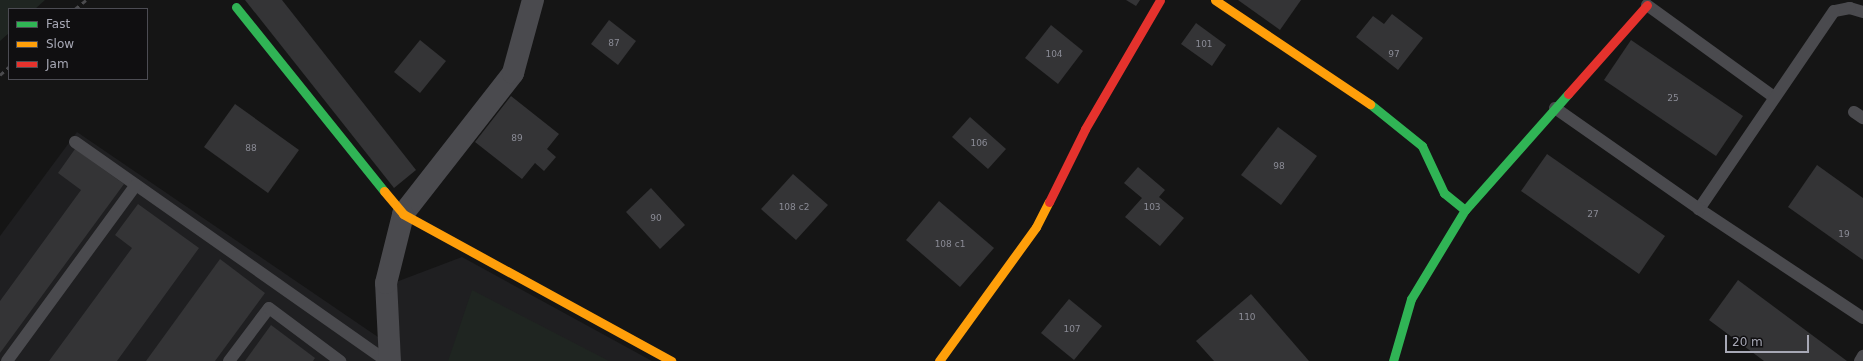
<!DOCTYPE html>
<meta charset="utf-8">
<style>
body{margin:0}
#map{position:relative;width:1863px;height:361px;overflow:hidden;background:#151515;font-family:"DejaVu Sans",sans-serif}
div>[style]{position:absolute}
.built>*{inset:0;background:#1f1f21}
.green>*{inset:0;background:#1f2521}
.building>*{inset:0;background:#343436}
.lane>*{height:12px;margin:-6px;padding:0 6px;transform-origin:6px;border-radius:6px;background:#4a4a4e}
.street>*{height:22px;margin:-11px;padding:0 11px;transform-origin:11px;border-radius:11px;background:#4a4a4e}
.fast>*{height:9px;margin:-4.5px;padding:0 4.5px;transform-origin:4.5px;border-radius:4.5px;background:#30b455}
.slow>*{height:9px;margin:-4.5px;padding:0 4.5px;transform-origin:4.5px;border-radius:4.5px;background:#ff9f0a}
.jam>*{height:9px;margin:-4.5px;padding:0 4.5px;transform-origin:4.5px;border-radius:4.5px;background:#e5322d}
.rail>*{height:3px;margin-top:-1.5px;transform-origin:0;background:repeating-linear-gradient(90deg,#4b4b4e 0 5px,transparent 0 9px)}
span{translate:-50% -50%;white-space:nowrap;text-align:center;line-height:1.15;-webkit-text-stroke:4px #100f11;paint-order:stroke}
.number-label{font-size:9px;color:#8a8b95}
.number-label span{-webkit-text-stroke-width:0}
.legend{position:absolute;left:8px;top:8px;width:140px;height:72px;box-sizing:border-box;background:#100f11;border:1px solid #4c4c53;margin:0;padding:5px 7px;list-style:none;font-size:12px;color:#a7a8b5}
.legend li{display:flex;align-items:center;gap:8px;height:20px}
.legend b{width:20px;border:1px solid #4c4c53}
.scale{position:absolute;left:1725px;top:335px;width:84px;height:18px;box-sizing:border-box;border:2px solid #a7a8b5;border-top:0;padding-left:5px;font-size:12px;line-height:14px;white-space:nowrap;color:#a7a8b5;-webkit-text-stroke:3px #100f11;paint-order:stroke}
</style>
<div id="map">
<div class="built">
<i style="clip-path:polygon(77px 132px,378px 337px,380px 361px,0 361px,0 236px)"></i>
<i style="clip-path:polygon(462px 257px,652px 361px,401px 361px,396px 282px)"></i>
</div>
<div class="green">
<i style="clip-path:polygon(0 0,45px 0,35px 9px,9px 9px,9px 33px,0 41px)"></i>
<i style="clip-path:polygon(472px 290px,609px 361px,448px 361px)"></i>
</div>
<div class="building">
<i style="clip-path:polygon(245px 0,282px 0,416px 170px,394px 188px)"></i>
<i style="clip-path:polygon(1126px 0,1140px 0,1136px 6px)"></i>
<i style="clip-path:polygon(1238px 0,1301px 0,1280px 30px)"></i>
<i style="clip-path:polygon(1392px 14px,1423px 38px,1398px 70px,1356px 37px,1373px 16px,1384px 24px)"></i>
<i style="clip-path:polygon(609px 20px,636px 41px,618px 65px,591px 44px)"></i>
<i style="clip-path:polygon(1196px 23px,1226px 45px,1212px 66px,1181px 44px)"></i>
<i style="clip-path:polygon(1051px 25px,1083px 51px,1058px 84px,1025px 58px)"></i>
<i style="clip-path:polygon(420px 40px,446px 61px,420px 93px,394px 72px)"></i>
<i style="clip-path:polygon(1631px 40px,1743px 116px,1716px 156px,1604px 80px)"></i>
<i style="clip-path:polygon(511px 96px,559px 134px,547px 149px,556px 157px,544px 171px,535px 163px,522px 179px,475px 142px)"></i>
<i style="clip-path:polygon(235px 104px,299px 150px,268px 193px,204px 147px)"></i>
<i style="clip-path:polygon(970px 117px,1006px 149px,988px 169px,952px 137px)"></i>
<i style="clip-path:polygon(1278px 127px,1317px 156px,1281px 205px,1241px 175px)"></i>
<i style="clip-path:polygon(75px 149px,124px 184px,0 353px,0 301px,81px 190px,58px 173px)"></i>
<i style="clip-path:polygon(1547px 154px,1665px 236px,1639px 274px,1521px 191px)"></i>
<i style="clip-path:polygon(1817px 165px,1863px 198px,1863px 260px,1788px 207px)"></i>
<i style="clip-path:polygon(1138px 167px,1165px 190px,1159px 197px,1184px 218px,1160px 246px,1125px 217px,1142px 198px,1124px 183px)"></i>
<i style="clip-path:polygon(793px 174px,828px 205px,796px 240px,761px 209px)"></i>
<i style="clip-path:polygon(651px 188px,685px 225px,660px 249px,626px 212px)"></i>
<i style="clip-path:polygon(939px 201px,994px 248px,960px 287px,906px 240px)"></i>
<i style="clip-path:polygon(138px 204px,199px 248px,117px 361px,49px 361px,132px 248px,115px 235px)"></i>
<i style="clip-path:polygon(220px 259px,265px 293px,215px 361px,146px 361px)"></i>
<i style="clip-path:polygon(1738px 280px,1847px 361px,1764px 361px,1709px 320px)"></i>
<i style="clip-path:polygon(1251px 294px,1309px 361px,1214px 361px,1196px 341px)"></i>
<i style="clip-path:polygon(1069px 299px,1102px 326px,1074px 360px,1041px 333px)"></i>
<i style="clip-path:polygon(271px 325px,315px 358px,313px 361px,245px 361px)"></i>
</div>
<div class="lane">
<i style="left:1647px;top:5px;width:157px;rotate:35.9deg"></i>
<i style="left:1863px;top:12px;width:14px;rotate:-163deg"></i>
<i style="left:1850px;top:8px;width:16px;rotate:169deg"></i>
<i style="left:1834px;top:11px;width:240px;rotate:124.3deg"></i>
<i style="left:1699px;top:209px;width:197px;rotate:33.6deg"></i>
<i style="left:1555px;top:108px;width:176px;rotate:35deg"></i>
<i style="left:1854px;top:112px;width:11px;rotate:34deg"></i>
<i style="left:75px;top:142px;width:381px;rotate:35.1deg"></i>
<i style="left:7px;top:361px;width:218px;rotate:-53.8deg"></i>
<i style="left:229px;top:361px;width:66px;rotate:-53deg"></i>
<i style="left:269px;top:308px;width:89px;rotate:36.7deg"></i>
<i style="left:1860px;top:361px;width:6px;rotate:-59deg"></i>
</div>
<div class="street">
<i style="left:403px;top:214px;width:179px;rotate:-52deg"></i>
<i style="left:513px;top:73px;width:76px;rotate:-74.7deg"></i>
<i style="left:390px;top:361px;width:78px;rotate:-92.9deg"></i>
<i style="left:386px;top:283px;width:70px;rotate:-76deg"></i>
</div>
<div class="fast">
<i style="left:236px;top:7px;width:236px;rotate:51.2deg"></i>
<i style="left:1370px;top:104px;width:67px;rotate:38.9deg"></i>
<i style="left:1422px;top:146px;width:52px;rotate:64.9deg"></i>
<i style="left:1444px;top:193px;width:27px;rotate:39deg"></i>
<i style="left:1393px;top:361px;width:65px;rotate:-73.8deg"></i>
<i style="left:1411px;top:299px;width:104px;rotate:-58.8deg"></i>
<i style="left:1465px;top:210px;width:155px;rotate:-48.4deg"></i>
</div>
<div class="slow">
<i style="left:1215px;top:0;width:187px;rotate:33.9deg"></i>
<i style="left:384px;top:191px;width:30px;rotate:50deg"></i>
<i style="left:403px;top:214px;width:306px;rotate:28.7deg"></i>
<i style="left:939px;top:361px;width:165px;rotate:-54.1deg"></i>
<i style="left:1036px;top:227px;width:28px;rotate:-63deg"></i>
</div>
<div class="jam">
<i style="left:1568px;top:94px;width:119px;rotate:-48.4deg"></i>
<i style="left:1049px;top:202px;width:81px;rotate:-63.7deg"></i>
<i style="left:1085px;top:129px;width:149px;rotate:-59.8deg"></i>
</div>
<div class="rail">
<i style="left:75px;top:9px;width:14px;rotate:-39deg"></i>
<i style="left:0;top:75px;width:12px;rotate:-42deg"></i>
</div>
<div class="number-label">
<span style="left:614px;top:43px">87</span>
<span style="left:1204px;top:44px">101</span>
<span style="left:1054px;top:54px">104</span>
<span style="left:1394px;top:54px">97</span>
<span style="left:1673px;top:98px">25</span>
<span style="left:517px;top:138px">89</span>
<span style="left:979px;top:143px">106</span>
<span style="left:251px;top:148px">88</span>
<span style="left:1279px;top:166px">98</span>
<span style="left:794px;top:207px">108 с2</span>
<span style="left:1152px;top:207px">103</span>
<span style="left:1593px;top:214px">27</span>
<span style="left:656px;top:218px">90</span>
<span style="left:1844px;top:234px">19</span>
<span style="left:950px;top:244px">108 с1</span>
<span style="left:1247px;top:317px">110</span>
<span style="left:1072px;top:329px">107</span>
</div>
<ul class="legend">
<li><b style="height:5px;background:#30b455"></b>Fast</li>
<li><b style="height:5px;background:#ff9f0a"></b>Slow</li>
<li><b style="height:5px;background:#e5322d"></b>Jam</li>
</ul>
<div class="scale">20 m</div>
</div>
